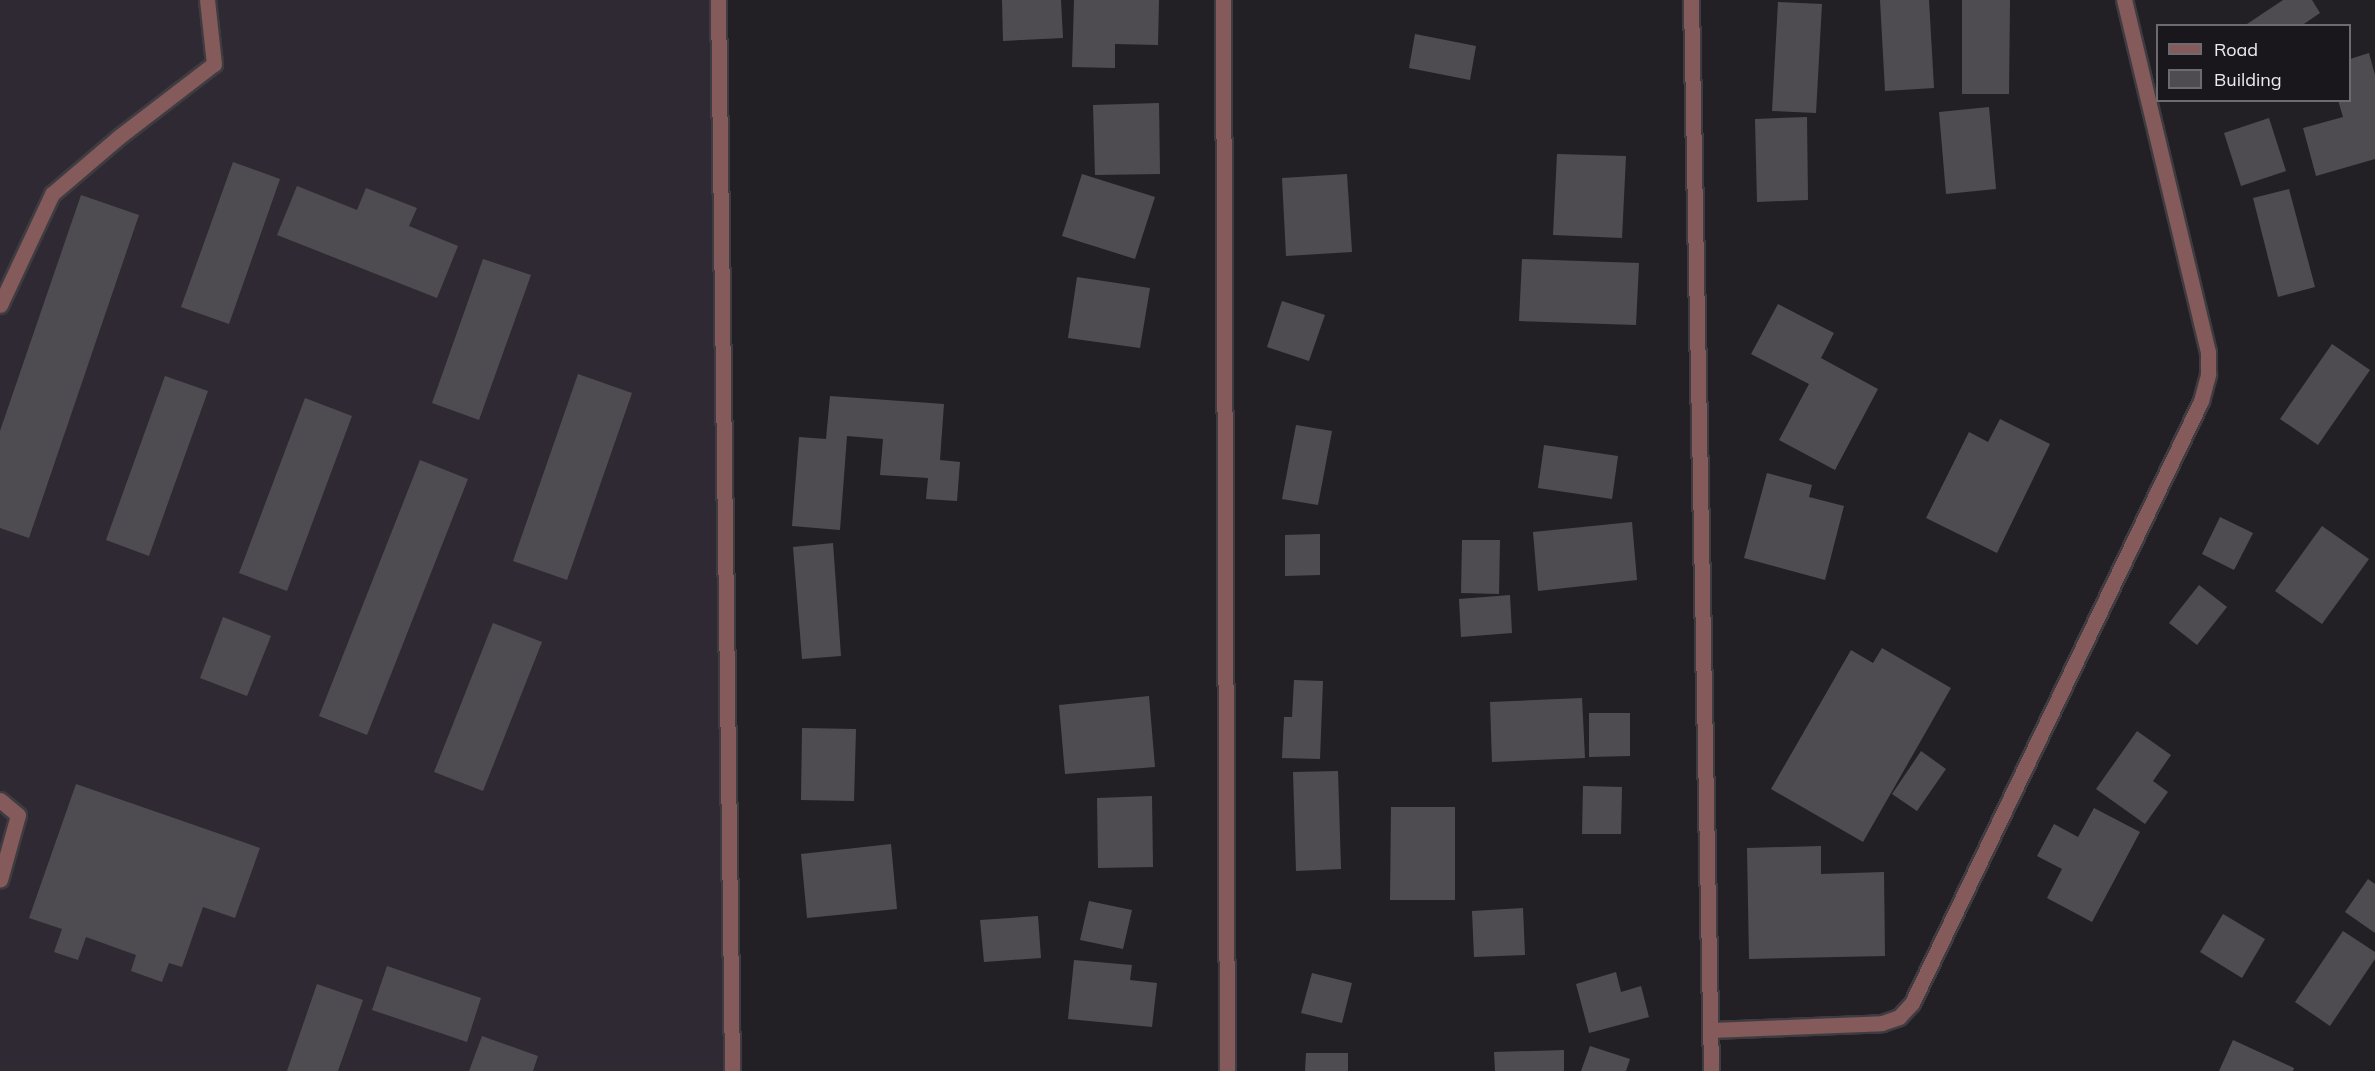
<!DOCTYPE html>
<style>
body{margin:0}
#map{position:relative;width:2375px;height:1071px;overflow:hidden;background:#232025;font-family:Mulish,sans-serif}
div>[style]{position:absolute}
.built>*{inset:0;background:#2e2933}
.building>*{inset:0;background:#4f4c51}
.roads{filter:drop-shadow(2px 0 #3f3c41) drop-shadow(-2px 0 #3f3c41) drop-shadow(0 2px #3f3c41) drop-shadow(0 -2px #3f3c41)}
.lane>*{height:15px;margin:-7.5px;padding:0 7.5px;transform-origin:7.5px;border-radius:7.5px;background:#845a5a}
.street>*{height:15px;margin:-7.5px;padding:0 7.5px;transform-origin:7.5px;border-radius:7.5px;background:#845a5a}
span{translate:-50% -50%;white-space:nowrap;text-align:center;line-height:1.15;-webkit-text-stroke:4.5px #19171c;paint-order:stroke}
.legend{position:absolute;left:2156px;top:24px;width:195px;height:78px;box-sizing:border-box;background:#19171c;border:2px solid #6d6b70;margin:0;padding:8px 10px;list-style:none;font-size:18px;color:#ebeaed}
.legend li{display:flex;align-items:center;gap:12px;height:30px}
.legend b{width:30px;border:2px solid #6d6b70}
</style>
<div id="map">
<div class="built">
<i style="clip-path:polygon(0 0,718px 0,732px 1071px,0 1071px)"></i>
</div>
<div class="building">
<i style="clip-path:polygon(1002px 0,1061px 0,1063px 38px,1003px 41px)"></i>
<i style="clip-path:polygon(1074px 0,1159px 0,1158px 45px,1115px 44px,1115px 68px,1072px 67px)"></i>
<i style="clip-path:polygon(1880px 0,1929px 0,1934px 88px,1885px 91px)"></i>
<i style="clip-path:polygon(1962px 0,2010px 0,2009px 94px,1962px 94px)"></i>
<i style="clip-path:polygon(2283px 0,2312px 0,2320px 13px,2301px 26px,2244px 26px)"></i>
<i style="clip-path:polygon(1778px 2px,1822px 4px,1816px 113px,1772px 111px)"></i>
<i style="clip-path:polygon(1415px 34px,1476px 46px,1470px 80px,1409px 68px)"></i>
<i style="clip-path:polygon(2369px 53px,2375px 75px,2375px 159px,2316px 176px,2303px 128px,2343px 117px,2338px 100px,2350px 100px,2350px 59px)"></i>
<i style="clip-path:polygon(1159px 103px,1160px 174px,1095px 175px,1093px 105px)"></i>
<i style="clip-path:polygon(1989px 107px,1996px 189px,1946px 194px,1939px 112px)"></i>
<i style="clip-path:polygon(1807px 117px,1808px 200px,1757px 202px,1755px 119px)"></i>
<i style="clip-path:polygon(2269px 118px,2286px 171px,2241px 186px,2224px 133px)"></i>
<i style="clip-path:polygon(1557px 154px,1626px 156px,1622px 238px,1553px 235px)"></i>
<i style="clip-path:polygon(233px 162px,280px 179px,229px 324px,181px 307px)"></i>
<i style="clip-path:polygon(1082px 174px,1155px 197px,1135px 259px,1062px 236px)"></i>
<i style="clip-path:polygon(1347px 174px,1352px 252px,1286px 256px,1282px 178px)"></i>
<i style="clip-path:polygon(297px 186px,357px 210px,366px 188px,417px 208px,409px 226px,458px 246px,437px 298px,277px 235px)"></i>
<i style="clip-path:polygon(2289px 189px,2315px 287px,2278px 297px,2253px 198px)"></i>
<i style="clip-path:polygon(81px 195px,139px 215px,29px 538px,0 528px,0 431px)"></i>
<i style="clip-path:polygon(483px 259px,531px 275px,479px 420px,432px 403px)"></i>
<i style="clip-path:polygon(1522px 259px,1639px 263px,1636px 325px,1519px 321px)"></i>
<i style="clip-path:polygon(1077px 277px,1150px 288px,1140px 348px,1068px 338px)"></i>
<i style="clip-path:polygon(1282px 301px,1325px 315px,1309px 361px,1267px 347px)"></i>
<i style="clip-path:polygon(1778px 304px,1834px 333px,1821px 358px,1878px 389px,1835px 470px,1779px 440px,1809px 384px,1751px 354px)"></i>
<i style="clip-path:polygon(2332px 344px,2370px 370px,2318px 445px,2280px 419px)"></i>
<i style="clip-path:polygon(578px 374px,632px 393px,567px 580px,513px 561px)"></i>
<i style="clip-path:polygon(165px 376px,208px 391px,149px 556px,106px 540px)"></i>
<i style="clip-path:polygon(830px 396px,944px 404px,940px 460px,960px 462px,957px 501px,926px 499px,928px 478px,880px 475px,883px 439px,847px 436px,840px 530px,792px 526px,799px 437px,826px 439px)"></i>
<i style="clip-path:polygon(305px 398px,352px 416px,287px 591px,239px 573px)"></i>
<i style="clip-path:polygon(2000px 419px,2050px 444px,1997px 553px,1926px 518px,1969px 432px,1988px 442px)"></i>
<i style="clip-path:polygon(1296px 425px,1332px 431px,1318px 505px,1282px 499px)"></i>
<i style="clip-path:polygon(1544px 445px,1618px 456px,1612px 499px,1538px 488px)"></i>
<i style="clip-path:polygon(420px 460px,468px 479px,367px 735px,319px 716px)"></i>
<i style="clip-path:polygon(1767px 473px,1812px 485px,1809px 497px,1844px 506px,1825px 580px,1744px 558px)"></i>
<i style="clip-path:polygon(2220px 517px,2253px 533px,2234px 570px,2202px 554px)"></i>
<i style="clip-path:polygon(1632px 522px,1637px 580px,1538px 591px,1533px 532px)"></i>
<i style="clip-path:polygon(2322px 526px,2369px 559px,2322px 624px,2275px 591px)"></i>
<i style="clip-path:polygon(1320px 534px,1320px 575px,1285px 576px,1285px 535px)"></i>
<i style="clip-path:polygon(1462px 540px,1500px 540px,1499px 594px,1461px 593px)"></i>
<i style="clip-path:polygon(833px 543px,841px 656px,802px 659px,793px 547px)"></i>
<i style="clip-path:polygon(2199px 585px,2227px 607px,2197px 645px,2169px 623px)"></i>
<i style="clip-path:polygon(1510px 595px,1512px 633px,1461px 637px,1459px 599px)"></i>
<i style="clip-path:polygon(223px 617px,271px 636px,247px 696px,200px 678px)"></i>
<i style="clip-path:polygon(493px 623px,542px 642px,483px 791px,434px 772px)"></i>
<i style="clip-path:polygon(1882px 648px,1951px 688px,1863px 842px,1771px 789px,1851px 650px,1873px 663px)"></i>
<i style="clip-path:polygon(1294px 680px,1323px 681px,1320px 759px,1282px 758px,1284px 717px,1292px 717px)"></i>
<i style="clip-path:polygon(1149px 696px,1155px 767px,1065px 774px,1059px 705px)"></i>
<i style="clip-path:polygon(1582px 698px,1585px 758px,1492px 762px,1490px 702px)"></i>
<i style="clip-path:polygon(1589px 713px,1630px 713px,1630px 756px,1589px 757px)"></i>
<i style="clip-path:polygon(802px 728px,856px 729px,854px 801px,801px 800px)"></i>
<i style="clip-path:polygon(2137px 731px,2171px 755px,2153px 781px,2168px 792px,2145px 824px,2096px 789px)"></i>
<i style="clip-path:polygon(1921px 751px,1946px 769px,1917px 811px,1892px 794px)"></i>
<i style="clip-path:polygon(1338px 771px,1341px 869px,1296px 871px,1293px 772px)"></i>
<i style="clip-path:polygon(76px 784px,260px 848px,235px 918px,203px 907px,182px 967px,169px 963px,162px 982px,131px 971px,136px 955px,86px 937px,78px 960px,54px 952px,62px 929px,29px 918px)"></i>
<i style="clip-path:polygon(1583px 786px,1622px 787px,1621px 834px,1582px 834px)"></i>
<i style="clip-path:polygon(1152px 796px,1153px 867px,1098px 868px,1097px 798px)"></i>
<i style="clip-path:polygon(1391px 807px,1455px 807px,1455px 900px,1390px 900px)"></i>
<i style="clip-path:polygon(2094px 808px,2140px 832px,2092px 922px,2047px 898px,2062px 869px,2037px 856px,2054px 824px,2078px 837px)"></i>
<i style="clip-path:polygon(891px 844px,897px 909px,807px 918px,801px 854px)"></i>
<i style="clip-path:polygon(1821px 846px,1821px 874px,1884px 872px,1885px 956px,1749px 959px,1747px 848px)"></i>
<i style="clip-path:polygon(2368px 879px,2375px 884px,2375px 933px,2345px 912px)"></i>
<i style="clip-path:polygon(1089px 901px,1132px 910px,1123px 949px,1080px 940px)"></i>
<i style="clip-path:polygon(1523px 908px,1525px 955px,1474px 957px,1472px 911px)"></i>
<i style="clip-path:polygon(2223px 914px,2265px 939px,2242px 978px,2200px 952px)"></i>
<i style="clip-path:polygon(1038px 916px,1041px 958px,984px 962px,980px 920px)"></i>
<i style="clip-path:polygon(2343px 931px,2375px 952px,2375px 959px,2330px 1026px,2295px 1002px)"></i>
<i style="clip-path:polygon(1074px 960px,1132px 965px,1130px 980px,1157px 983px,1152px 1027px,1068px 1019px)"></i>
<i style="clip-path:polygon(387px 966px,481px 998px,467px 1042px,372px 1010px)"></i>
<i style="clip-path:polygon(1616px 972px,1621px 992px,1641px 986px,1649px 1017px,1589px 1033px,1576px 984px)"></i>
<i style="clip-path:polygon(1312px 973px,1352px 983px,1342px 1023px,1301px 1013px)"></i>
<i style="clip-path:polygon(317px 984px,363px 1000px,338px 1071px,287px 1071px)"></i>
<i style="clip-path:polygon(482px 1036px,538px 1056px,533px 1071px,469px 1071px)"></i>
<i style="clip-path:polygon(2233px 1040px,2294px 1068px,2293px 1071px,2219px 1071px)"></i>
<i style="clip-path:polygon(1590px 1046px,1630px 1059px,1626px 1071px,1581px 1071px)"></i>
<i style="clip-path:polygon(1564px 1050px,1564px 1071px,1495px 1071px,1494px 1052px)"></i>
<i style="clip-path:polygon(1306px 1053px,1348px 1053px,1348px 1071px,1305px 1071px)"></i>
</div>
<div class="roads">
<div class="lane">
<i style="left:0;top:305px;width:123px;rotate:-64.9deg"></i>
<i style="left:52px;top:194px;width:89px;rotate:-40.5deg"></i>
<i style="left:120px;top:136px;width:118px;rotate:-37.5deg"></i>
<i style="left:214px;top:64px;width:64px;rotate:-96.2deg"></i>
<i style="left:0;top:800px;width:23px;rotate:40deg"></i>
<i style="left:18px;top:815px;width:67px;rotate:105.5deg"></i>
</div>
<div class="street">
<i style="left:718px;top:0;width:1071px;rotate:89.25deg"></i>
<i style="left:1223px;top:0;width:1071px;rotate:89.79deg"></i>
<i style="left:1691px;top:0;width:1071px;rotate:88.93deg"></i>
<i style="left:1711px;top:1030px;width:171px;rotate:-2.3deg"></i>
<i style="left:1882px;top:1023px;width:18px;rotate:-19deg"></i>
<i style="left:1899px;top:1017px;width:19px;rotate:-47deg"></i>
<i style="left:1912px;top:1003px;width:668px;rotate:-64.36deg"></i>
<i style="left:2201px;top:401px;width:28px;rotate:-75deg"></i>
<i style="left:2208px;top:374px;width:22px;rotate:-90deg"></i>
<i style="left:2208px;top:352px;width:362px;rotate:-103.4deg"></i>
</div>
</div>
<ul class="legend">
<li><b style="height:8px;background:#845a5a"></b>Road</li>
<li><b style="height:16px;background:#4f4c51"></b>Building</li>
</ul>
</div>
